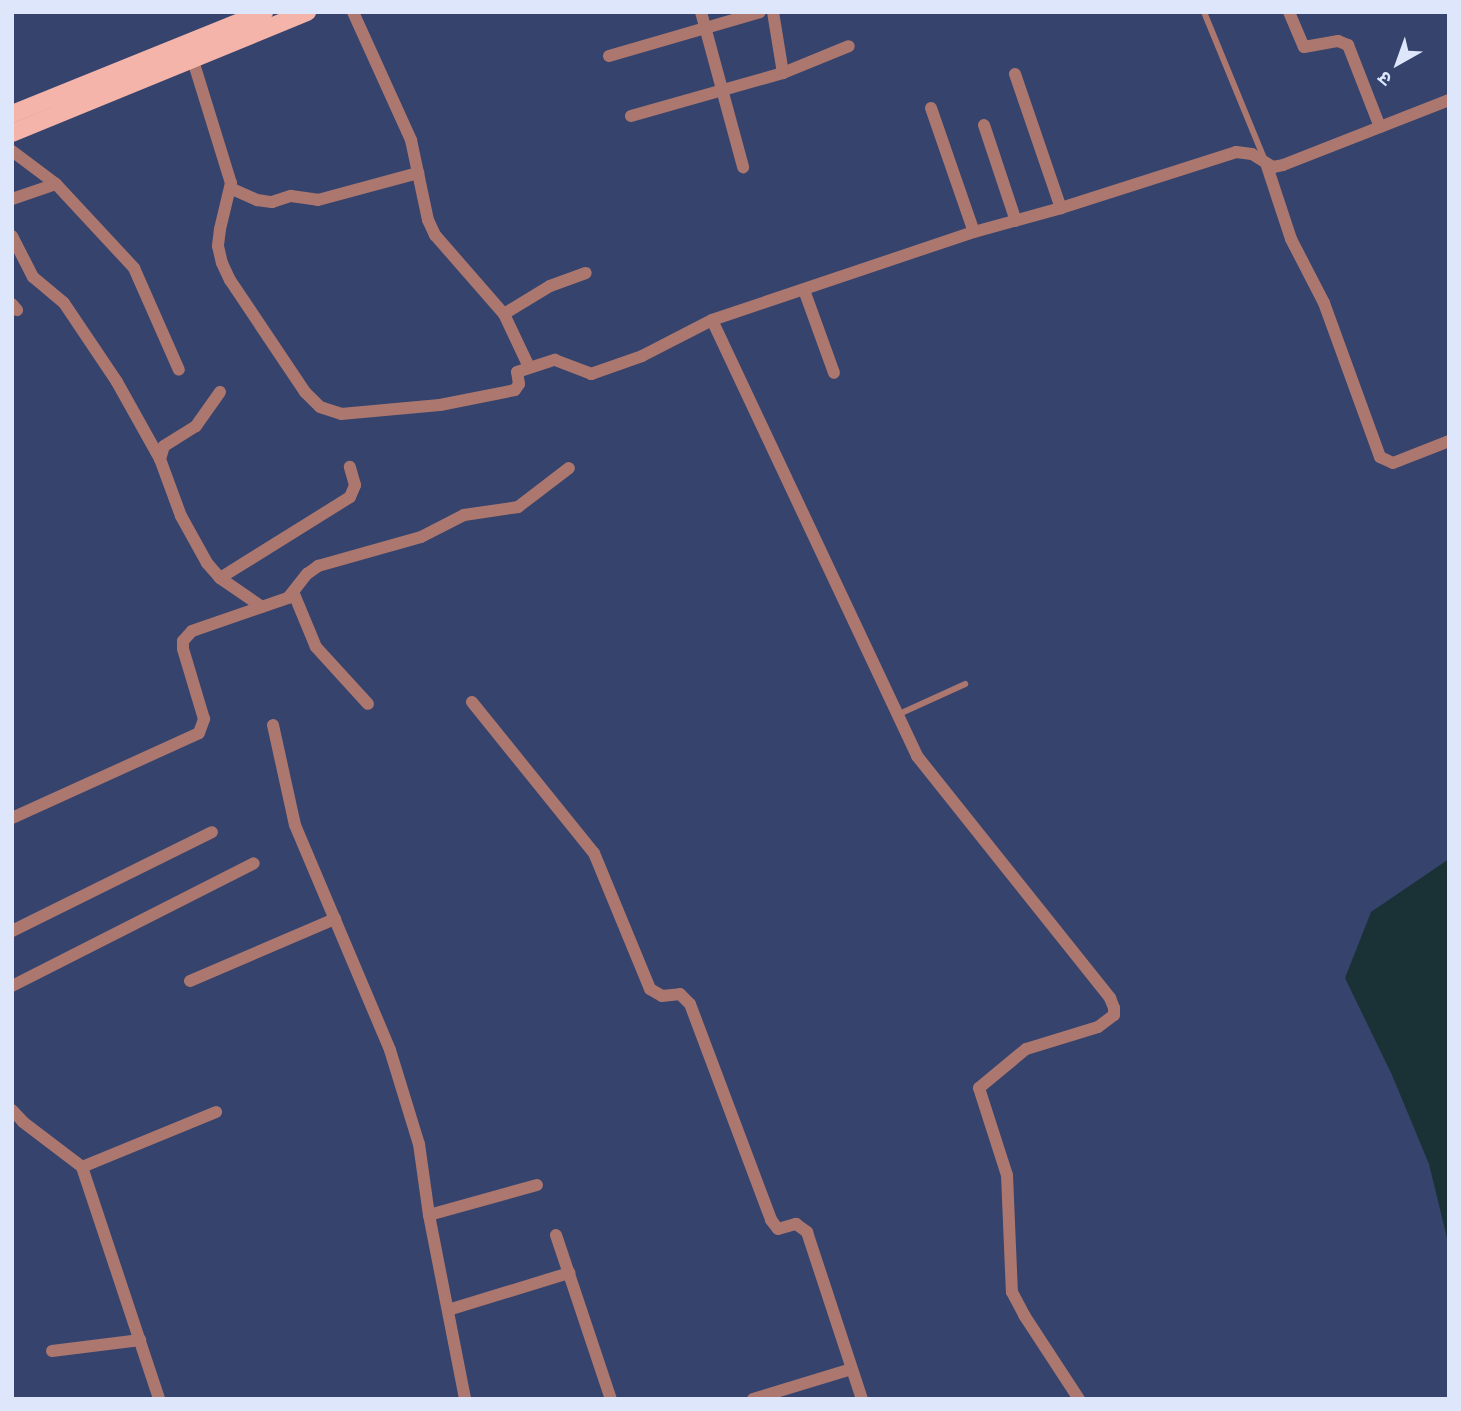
<!DOCTYPE html>
<meta charset="utf-8">
<style>
body{margin:0}
#map{position:relative;width:1461px;height:1411px;overflow:hidden;background:#35436d;font-family:Barlow,"Noto Sans Devanagari",sans-serif}
div>[style]{position:absolute}
.water>*{inset:0;background:#1a3135}
.lane>*{height:6px;margin:-3px;padding:0 3px;transform-origin:3px;border-radius:3px;background:#ac776f}
.street>*{height:12px;margin:-6px;padding:0 6px;transform-origin:6px;border-radius:6px;background:#ac776f}
.primary>*{height:18px;margin:-9px;padding:0 9px;transform-origin:9px;border-radius:9px;background:#f4b4aa}
span{translate:-50% -50%;white-space:nowrap;text-align:center;line-height:1.15;-webkit-text-stroke:6px #35436d;paint-order:stroke}
.frame{position:absolute;inset:0;border:14px solid #dee6fb;pointer-events:none}
.north{position:absolute;left:1363px;top:28px;width:70px;height:70px;-webkit-text-stroke:5px #35436d;paint-order:stroke;rotate:220deg;font-size:19px;font-weight:700;line-height:28px;text-align:center;color:#dee6fb}
.north::after{content:'';display:block;margin:auto;width:24px;height:32px;background:#dee6fb;clip-path:polygon(50% 0,100% 100%,50% 72%,0 100%)}
</style>
<div id="map">
<div class="water">
<i style="clip-path:polygon(1449px 859px,1449px 1246px,1429px 1164px,1392px 1075px,1345px 978px,1371px 912px)"></i>
</div>
<div class="lane">
<i style="left:1204px;top:12px;width:158px;rotate:67.7deg"></i>
<i style="left:897px;top:715px;width:75px;rotate:-24.5deg"></i>
</div>
<div class="street">
<i style="left:353px;top:12px;width:141px;rotate:65.6deg"></i>
<i style="left:411px;top:140px;width:82px;rotate:78deg"></i>
<i style="left:428px;top:220px;width:17px;rotate:65deg"></i>
<i style="left:435px;top:235px;width:105px;rotate:48.9deg"></i>
<i style="left:504px;top:314px;width:59px;rotate:64.7deg"></i>
<i style="left:701px;top:12px;width:161px;rotate:74.8deg"></i>
<i style="left:773px;top:12px;width:62px;rotate:80.7deg"></i>
<i style="left:1289px;top:12px;width:38px;rotate:67deg"></i>
<i style="left:1304px;top:47px;width:35px;rotate:-10deg"></i>
<i style="left:1338px;top:41px;width:11px;rotate:22deg"></i>
<i style="left:1348px;top:45px;width:88px;rotate:68.7deg"></i>
<i style="left:191px;top:54px;width:135px;rotate:72.8deg"></i>
<i style="left:231px;top:183px;width:47px;rotate:103.4deg"></i>
<i style="left:220px;top:229px;width:17px;rotate:97deg"></i>
<i style="left:218px;top:246px;width:17px;rotate:77deg"></i>
<i style="left:222px;top:263px;width:19px;rotate:65deg"></i>
<i style="left:230px;top:280px;width:135px;rotate:56.2deg"></i>
<i style="left:305px;top:392px;width:21px;rotate:45deg"></i>
<i style="left:320px;top:407px;width:22px;rotate:18deg"></i>
<i style="left:341px;top:414px;width:99px;rotate:-5.2deg"></i>
<i style="left:440px;top:405px;width:76px;rotate:-11.3deg"></i>
<i style="left:515px;top:390px;width:7px;rotate:-56deg"></i>
<i style="left:519px;top:384px;width:12px;rotate:-99deg"></i>
<i style="left:517px;top:372px;width:40px;rotate:-18deg"></i>
<i style="left:555px;top:360px;width:39px;rotate:21deg"></i>
<i style="left:591px;top:374px;width:54px;rotate:-19.4deg"></i>
<i style="left:642px;top:356px;width:79px;rotate:-27.2deg"></i>
<i style="left:712px;top:320px;width:276px;rotate:-18.6deg"></i>
<i style="left:974px;top:232px;width:90px;rotate:-15.4deg"></i>
<i style="left:1061px;top:208px;width:184px;rotate:-17.7deg"></i>
<i style="left:1236px;top:152px;width:16px;rotate:7deg"></i>
<i style="left:1252px;top:154px;width:25px;rotate:32deg"></i>
<i style="left:1273px;top:167px;width:10px;rotate:-11deg"></i>
<i style="left:1283px;top:165px;width:178px;rotate:-21.4deg"></i>
<i style="left:609px;top:56px;width:157px;rotate:-16.2deg"></i>
<i style="left:1015px;top:74px;width:142px;rotate:71.1deg"></i>
<i style="left:931px;top:108px;width:131px;rotate:70.9deg"></i>
<i style="left:631px;top:116px;width:158px;rotate:-15.8deg"></i>
<i style="left:783px;top:73px;width:71px;rotate:-22.2deg"></i>
<i style="left:984px;top:125px;width:101px;rotate:71.6deg"></i>
<i style="left:12px;top:151px;width:55px;rotate:36.9deg"></i>
<i style="left:56px;top:184px;width:115px;rotate:47.1deg"></i>
<i style="left:134px;top:268px;width:111px;rotate:66.2deg"></i>
<i style="left:1266px;top:163px;width:80px;rotate:71.8deg"></i>
<i style="left:1291px;top:239px;width:72px;rotate:62.7deg"></i>
<i style="left:1324px;top:303px;width:164px;rotate:70deg"></i>
<i style="left:1380px;top:457px;width:14px;rotate:25deg"></i>
<i style="left:1393px;top:463px;width:60px;rotate:-21.4deg"></i>
<i style="left:230px;top:188px;width:30px;rotate:24deg"></i>
<i style="left:257px;top:200px;width:15px;rotate:8deg"></i>
<i style="left:272px;top:202px;width:20px;rotate:-18deg"></i>
<i style="left:291px;top:196px;width:27px;rotate:8deg"></i>
<i style="left:318px;top:200px;width:104px;rotate:-15.1deg"></i>
<i style="left:12px;top:199px;width:46px;rotate:-18.8deg"></i>
<i style="left:12px;top:236px;width:46px;rotate:62.9deg"></i>
<i style="left:33px;top:277px;width:40px;rotate:40deg"></i>
<i style="left:64px;top:303px;width:95px;rotate:56.1deg"></i>
<i style="left:117px;top:382px;width:88px;rotate:60.8deg"></i>
<i style="left:804px;top:290px;width:88px;rotate:70.1deg"></i>
<i style="left:12px;top:304px;width:8px;rotate:50deg"></i>
<i style="left:504px;top:314px;width:54px;rotate:-31.3deg"></i>
<i style="left:550px;top:286px;width:38px;rotate:-20deg"></i>
<i style="left:712px;top:320px;width:482px;rotate:64.8deg"></i>
<i style="left:917px;top:756px;width:310px;rotate:51.4deg"></i>
<i style="left:1110px;top:998px;width:11px;rotate:68deg"></i>
<i style="left:1114px;top:1008px;width:7px;rotate:90deg"></i>
<i style="left:1114px;top:1015px;width:20px;rotate:143deg"></i>
<i style="left:1098px;top:1027px;width:75px;rotate:163deg"></i>
<i style="left:1026px;top:1049px;width:61px;rotate:140.3deg"></i>
<i style="left:979px;top:1088px;width:91px;rotate:72.2deg"></i>
<i style="left:1007px;top:1175px;width:117px;rotate:87.6deg"></i>
<i style="left:1012px;top:1292px;width:26px;rotate:62deg"></i>
<i style="left:1024px;top:1315px;width:100px;rotate:56.8deg"></i>
<i style="left:220px;top:392px;width:42px;rotate:125.2deg"></i>
<i style="left:196px;top:426px;width:38px;rotate:148deg"></i>
<i style="left:164px;top:446px;width:14px;rotate:107deg"></i>
<i style="left:160px;top:459px;width:61px;rotate:69.8deg"></i>
<i style="left:181px;top:516px;width:54px;rotate:61deg"></i>
<i style="left:207px;top:563px;width:20px;rotate:49deg"></i>
<i style="left:220px;top:578px;width:51px;rotate:34.6deg"></i>
<i style="left:220px;top:578px;width:153px;rotate:-31.9deg"></i>
<i style="left:350px;top:497px;width:13px;rotate:-67deg"></i>
<i style="left:355px;top:485px;width:19px;rotate:-106deg"></i>
<i style="left:294px;top:594px;width:57px;rotate:67.5deg"></i>
<i style="left:316px;top:647px;width:77px;rotate:47.6deg"></i>
<i style="left:472px;top:702px;width:194px;rotate:51.1deg"></i>
<i style="left:594px;top:853px;width:147px;rotate:67.6deg"></i>
<i style="left:650px;top:989px;width:14px;rotate:30deg"></i>
<i style="left:662px;top:996px;width:18px;rotate:-6deg"></i>
<i style="left:680px;top:994px;width:14px;rotate:45deg"></i>
<i style="left:690px;top:1004px;width:231px;rotate:69.4deg"></i>
<i style="left:771px;top:1220px;width:11px;rotate:52deg"></i>
<i style="left:778px;top:1229px;width:19px;rotate:-16deg"></i>
<i style="left:796px;top:1224px;width:14px;rotate:36deg"></i>
<i style="left:807px;top:1232px;width:176px;rotate:71.8deg"></i>
<i style="left:273px;top:725px;width:102px;rotate:77.6deg"></i>
<i style="left:295px;top:825px;width:244px;rotate:67.1deg"></i>
<i style="left:390px;top:1050px;width:98px;rotate:72.9deg"></i>
<i style="left:419px;top:1144px;width:72px;rotate:82deg"></i>
<i style="left:429px;top:1215px;width:187px;rotate:78.9deg"></i>
<i style="left:12px;top:818px;width:205px;rotate:-24.4deg"></i>
<i style="left:199px;top:733px;width:15px;rotate:-70deg"></i>
<i style="left:204px;top:719px;width:73px;rotate:-106.7deg"></i>
<i style="left:183px;top:649px;width:8px;rotate:-90deg"></i>
<i style="left:183px;top:641px;width:13px;rotate:-48deg"></i>
<i style="left:192px;top:631px;width:102px;rotate:-19deg"></i>
<i style="left:288px;top:598px;width:31px;rotate:-52deg"></i>
<i style="left:307px;top:574px;width:14px;rotate:-36deg"></i>
<i style="left:318px;top:566px;width:107px;rotate:-15.7deg"></i>
<i style="left:421px;top:537px;width:48px;rotate:-27.1deg"></i>
<i style="left:464px;top:515px;width:55px;rotate:-8.4deg"></i>
<i style="left:518px;top:507px;width:64px;rotate:-37.4deg"></i>
<i style="left:12px;top:931px;width:223px;rotate:-26.3deg"></i>
<i style="left:190px;top:981px;width:158px;rotate:-23.2deg"></i>
<i style="left:12px;top:986px;width:271px;rotate:-26.9deg"></i>
<i style="left:12px;top:1110px;width:16px;rotate:47deg"></i>
<i style="left:23px;top:1122px;width:74px;rotate:37.3deg"></i>
<i style="left:82px;top:1167px;width:244px;rotate:71.6deg"></i>
<i style="left:82px;top:1167px;width:145px;rotate:-22.3deg"></i>
<i style="left:429px;top:1215px;width:112px;rotate:-15.5deg"></i>
<i style="left:556px;top:1235px;width:173px;rotate:71.5deg"></i>
<i style="left:448px;top:1310px;width:127px;rotate:-17deg"></i>
<i style="left:52px;top:1351px;width:89px;rotate:-7.1deg"></i>
<i style="left:753px;top:1399px;width:103px;rotate:-16.9deg"></i>
</div>
<div class="primary">
<i style="left:12px;top:114px;width:272px;rotate:-22deg"></i>
<i style="left:12px;top:133px;width:319px;rotate:-22.3deg"></i>
</div>
<div class="frame"></div>
<div class="north">उ</div>
</div>
